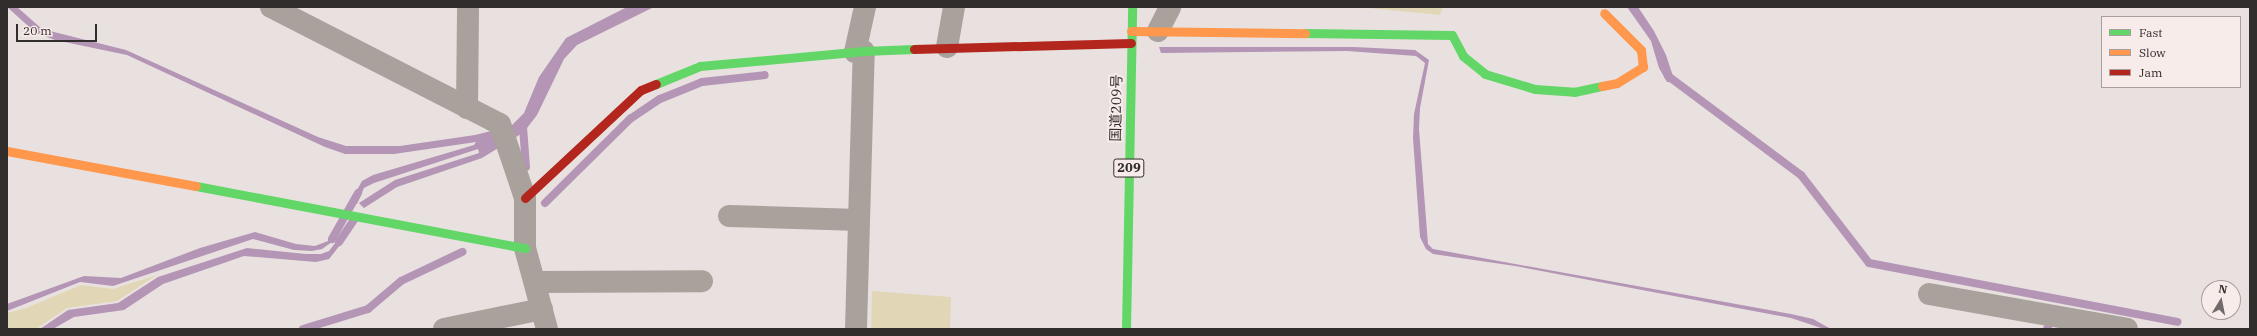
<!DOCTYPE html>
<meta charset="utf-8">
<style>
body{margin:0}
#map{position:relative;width:2257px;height:336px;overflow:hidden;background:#e8e1e0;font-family:"IBM Plex Serif","Noto Sans JP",serif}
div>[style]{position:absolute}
.green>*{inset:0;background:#e1d7b7}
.water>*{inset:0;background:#b495b5}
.stream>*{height:8px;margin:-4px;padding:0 4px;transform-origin:4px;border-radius:4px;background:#b495b5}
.street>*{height:22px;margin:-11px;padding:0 11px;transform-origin:11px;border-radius:11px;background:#a9a29c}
.fast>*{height:9px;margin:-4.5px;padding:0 4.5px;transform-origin:4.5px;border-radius:4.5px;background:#63d668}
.slow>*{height:9px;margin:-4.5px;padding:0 4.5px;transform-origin:4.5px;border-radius:4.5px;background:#ff974d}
.jam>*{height:9px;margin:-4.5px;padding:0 4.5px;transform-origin:4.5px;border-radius:4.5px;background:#b3261e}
span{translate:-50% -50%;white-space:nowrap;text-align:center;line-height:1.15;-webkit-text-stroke:4px #f8ecea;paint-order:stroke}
.shield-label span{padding:1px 3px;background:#f8ecea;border:1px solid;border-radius:3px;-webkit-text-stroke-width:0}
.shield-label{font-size:13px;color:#312d2c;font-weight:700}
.street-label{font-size:14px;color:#312d2c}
.frame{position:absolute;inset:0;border:8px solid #312d2c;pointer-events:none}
.legend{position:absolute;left:2101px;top:16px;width:140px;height:72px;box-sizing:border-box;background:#f8ecea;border:1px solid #a8a09e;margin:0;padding:5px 7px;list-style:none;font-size:12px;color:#312d2c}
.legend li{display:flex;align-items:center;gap:8px;height:20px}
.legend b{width:20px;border:1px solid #a8a09e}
.north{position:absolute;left:2201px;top:280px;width:40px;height:40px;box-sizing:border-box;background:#f8ecea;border:1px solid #a8a09e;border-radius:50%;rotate:10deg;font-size:11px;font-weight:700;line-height:16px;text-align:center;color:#312d2c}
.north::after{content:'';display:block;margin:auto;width:14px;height:18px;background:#716c6b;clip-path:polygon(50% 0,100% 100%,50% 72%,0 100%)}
.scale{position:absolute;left:16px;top:24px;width:81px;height:18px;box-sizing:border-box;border:2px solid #312d2c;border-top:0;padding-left:5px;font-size:12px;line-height:14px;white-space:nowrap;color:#312d2c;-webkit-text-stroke:3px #f8ecea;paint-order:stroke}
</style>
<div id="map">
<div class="green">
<i style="clip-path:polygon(1357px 7px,1443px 7px,1440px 15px)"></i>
<i style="clip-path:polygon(157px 275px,117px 301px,67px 308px,36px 329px,7px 329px,7px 313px,26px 308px,81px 285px,113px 289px)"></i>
<i style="clip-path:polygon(872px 291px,951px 297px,950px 329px,871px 329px)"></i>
</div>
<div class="water">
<i style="clip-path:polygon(7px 7px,17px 7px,42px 29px,126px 50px,318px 137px,346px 146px,400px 146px,475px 135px,511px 126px,524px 113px,539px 77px,566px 38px,627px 7px,654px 7px,577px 45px,564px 59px,537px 115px,524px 132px,482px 158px,397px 187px,364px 208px,359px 203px,395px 180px,479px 153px,478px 149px,374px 183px,364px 188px,357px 204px,351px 201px,362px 181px,373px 175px,474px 145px,476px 142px,394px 154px,345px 154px,325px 147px,127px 55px,55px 40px,36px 33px)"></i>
<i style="clip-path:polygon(1627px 7px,1638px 7px,1654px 31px,1666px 55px,1675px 82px,1667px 82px,1659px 68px,1651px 41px)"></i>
<i style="clip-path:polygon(1159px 47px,1354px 47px,1415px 50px,1429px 60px,1420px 108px,1419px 129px,1428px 244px,1433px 249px,1791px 314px,1813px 319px,1831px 329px,1824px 329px,1791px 318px,1515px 266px,1433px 254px,1426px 249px,1420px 237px,1413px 138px,1414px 114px,1425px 63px,1416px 56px,1347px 51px,1161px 53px)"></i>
<i style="clip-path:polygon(336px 228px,340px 231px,332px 242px,322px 249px,312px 251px,294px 250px,253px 239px,113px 286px,80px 282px,7px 311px,7px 304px,84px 276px,121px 278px,200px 248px,255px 232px,296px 244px,315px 246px,328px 241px)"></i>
<i style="clip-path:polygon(342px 234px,348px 235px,329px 259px,316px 262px,244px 256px,163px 284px,124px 310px,74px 317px,53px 329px,40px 329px,68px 310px,118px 303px,158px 277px,247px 248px,306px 254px,321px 254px,329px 251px)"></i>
</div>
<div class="stream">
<i style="left:1668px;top:76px;width:166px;rotate:36.7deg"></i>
<i style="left:1801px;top:175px;width:111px;rotate:52.3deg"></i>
<i style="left:1869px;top:263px;width:314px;rotate:10.8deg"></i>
<i style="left:523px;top:127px;width:40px;rotate:85.7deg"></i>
<i style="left:545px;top:203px;width:120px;rotate:-44.7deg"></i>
<i style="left:630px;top:119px;width:36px;rotate:-34deg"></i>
<i style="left:660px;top:99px;width:45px;rotate:-22deg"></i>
<i style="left:702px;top:82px;width:63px;rotate:-6.3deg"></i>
<i style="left:332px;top:239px;width:53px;rotate:-60.5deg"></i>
<i style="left:339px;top:242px;width:29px;rotate:-56deg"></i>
<i style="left:303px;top:329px;width:68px;rotate:-17.1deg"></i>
<i style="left:368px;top:309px;width:43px;rotate:-40.3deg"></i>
<i style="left:401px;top:281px;width:68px;rotate:-25.4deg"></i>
<i style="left:2047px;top:329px;width:2px;rotate:-63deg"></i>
</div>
<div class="street">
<i style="left:271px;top:7px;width:257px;rotate:27.1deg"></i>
<i style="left:500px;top:124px;width:78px;rotate:71.3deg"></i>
<i style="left:525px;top:198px;width:50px;rotate:90deg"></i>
<i style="left:525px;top:248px;width:84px;rotate:74.8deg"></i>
<i style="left:1158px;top:31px;width:27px;rotate:-63deg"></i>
<i style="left:947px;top:47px;width:41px;rotate:-80.1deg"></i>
<i style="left:855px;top:52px;width:46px;rotate:-77.5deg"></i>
<i style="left:467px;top:108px;width:101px;rotate:-89.4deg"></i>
<i style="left:729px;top:216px;width:130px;rotate:1.8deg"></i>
<i style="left:535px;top:282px;width:167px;rotate:-0.3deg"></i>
<i style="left:1929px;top:294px;width:201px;rotate:10deg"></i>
<i style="left:444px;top:329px;width:100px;rotate:-11.5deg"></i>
<i style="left:856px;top:329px;width:278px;rotate:-88.4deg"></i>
</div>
<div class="fast">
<i style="left:1305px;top:33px;width:147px;rotate:0.8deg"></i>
<i style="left:1452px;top:35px;width:24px;rotate:62deg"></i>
<i style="left:1463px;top:56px;width:28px;rotate:39deg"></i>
<i style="left:1485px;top:74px;width:52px;rotate:16.7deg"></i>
<i style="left:1535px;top:89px;width:39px;rotate:4deg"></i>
<i style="left:1574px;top:92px;width:29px;rotate:-12deg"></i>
<i style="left:656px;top:84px;width:48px;rotate:-22.2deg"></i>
<i style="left:700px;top:66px;width:165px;rotate:-5.2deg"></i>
<i style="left:864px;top:51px;width:50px;rotate:-2.3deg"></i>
<i style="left:196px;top:186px;width:335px;rotate:10.7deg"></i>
<i style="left:1126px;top:329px;width:322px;rotate:-88.9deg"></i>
</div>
<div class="slow">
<i style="left:1131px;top:31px;width:174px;rotate:0.7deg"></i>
<i style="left:1602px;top:86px;width:15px;rotate:-11deg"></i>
<i style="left:1617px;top:83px;width:31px;rotate:-32deg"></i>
<i style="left:1643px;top:67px;width:17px;rotate:-97deg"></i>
<i style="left:1641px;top:50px;width:52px;rotate:-135deg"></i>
<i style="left:7px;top:151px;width:192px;rotate:10.5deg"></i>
</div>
<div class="jam">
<i style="left:914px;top:49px;width:217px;rotate:-1.6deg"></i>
<i style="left:525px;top:198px;width:158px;rotate:-43deg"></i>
<i style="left:641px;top:90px;width:16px;rotate:-22deg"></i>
</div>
<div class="shield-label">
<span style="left:1129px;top:168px">209</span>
</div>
<div class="street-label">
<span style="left:1116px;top:108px;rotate:-89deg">国道209号</span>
</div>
<div class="frame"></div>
<ul class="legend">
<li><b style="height:5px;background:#63d668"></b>Fast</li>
<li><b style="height:5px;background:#ff974d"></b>Slow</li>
<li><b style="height:5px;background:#b3261e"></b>Jam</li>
</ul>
<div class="north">N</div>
<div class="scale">20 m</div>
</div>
